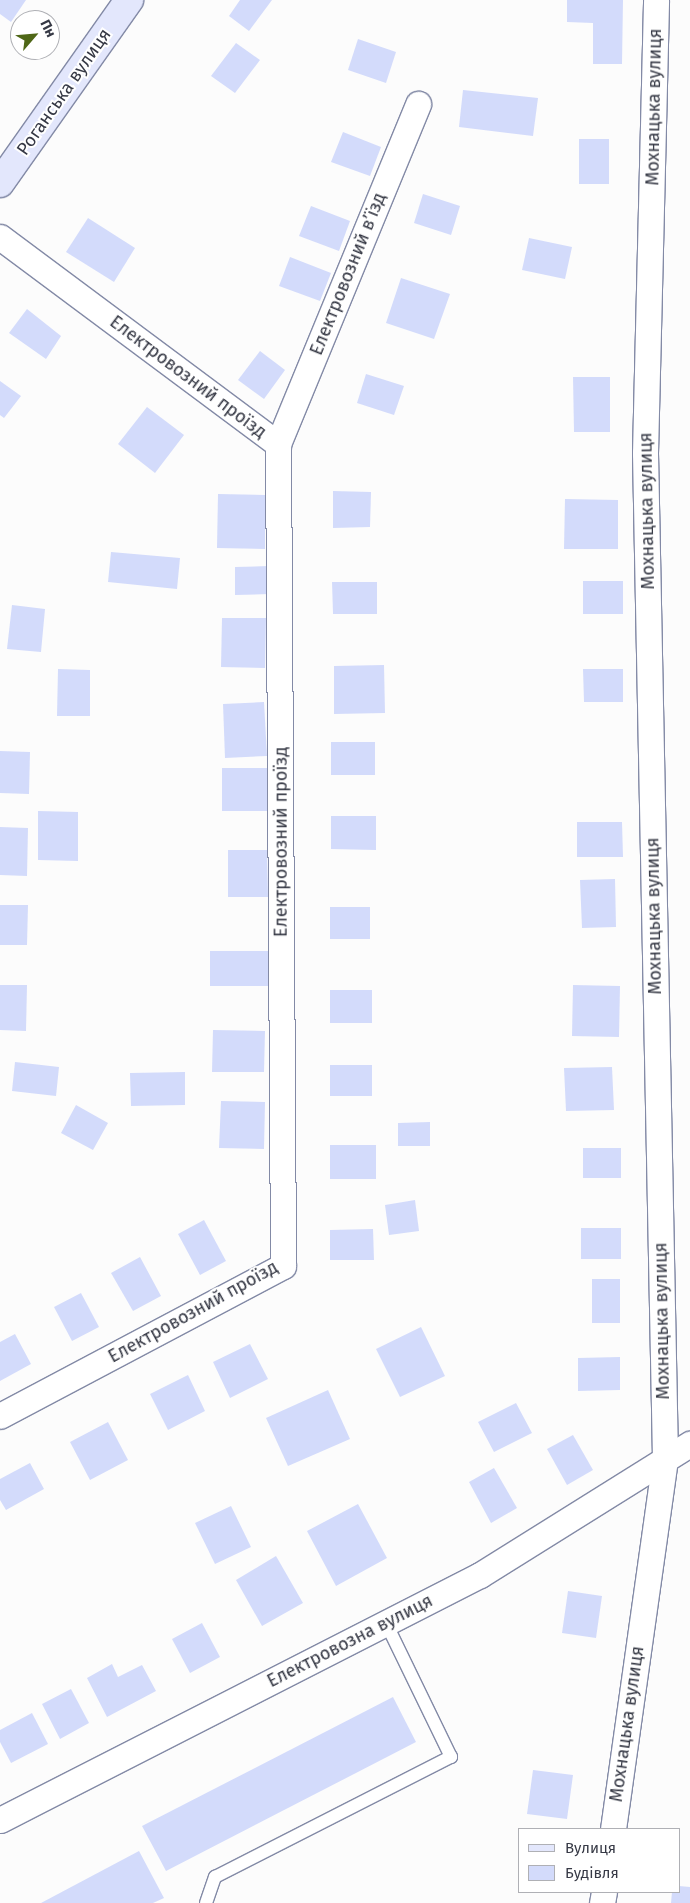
<!DOCTYPE html>
<meta charset="utf-8">
<style>
body{margin:0}
#map{position:relative;width:690px;height:1903px;overflow:hidden;background:#fcfcfc;font-family:"Fira Sans",sans-serif}
div>[style]{position:absolute}
.building>*{inset:0;background:#d3dbfb}
.roads{filter:drop-shadow(1px 0 #838aa6) drop-shadow(-1px 0 #838aa6) drop-shadow(0 1px #838aa6) drop-shadow(0 -1px #838aa6)}
.lane>*{height:12px;margin:-6px;padding:0 6px;transform-origin:6px;border-radius:6px;background:#fff}
.street>*{height:25px;margin:-12.5px;padding:0 12.5px;transform-origin:12.5px;border-radius:12.5px;background:#fff}
.secondary>*{height:28px;margin:-14px;padding:0 14px;transform-origin:14px;border-radius:14px;background:#e3e7fc}
span{translate:-50% -50%;white-space:nowrap;text-align:center;line-height:1.15;-webkit-text-stroke:4px #fff;paint-order:stroke}
.street-label{font-size:18px;color:#363945}
.legend{position:absolute;left:518px;top:1828px;width:162px;height:65px;box-sizing:border-box;background:#fff;border:1px solid #afb0b5;margin:0;padding:6px 9px;list-style:none;font-size:15px;color:#363945}
.legend li{display:flex;align-items:center;gap:10px;height:25px}
.legend b{width:25px;border:1px solid #afb0b5}
.north{position:absolute;left:10px;top:10px;width:50px;height:50px;box-sizing:border-box;background:#fff;border:1px solid #afb0b5;border-radius:50%;rotate:63deg;font-size:14px;font-weight:700;line-height:20px;text-align:center;color:#363945}
.north::after{content:'';display:block;margin:auto;width:18px;height:22px;background:#4f6717;clip-path:polygon(50% 0,100% 100%,50% 72%,0 100%)}
</style>
<div id="map">
<div class="building">
<i style="clip-path:polygon(0 0,26px 0,11px 22px,0 14px)"></i>
<i style="clip-path:polygon(240px 0,272px 0,249px 31px,229px 16px)"></i>
<i style="clip-path:polygon(567px 0,623px 0,622px 64px,593px 64px,593px 23px,567px 22px)"></i>
<i style="clip-path:polygon(358px 39px,396px 52px,386px 83px,348px 70px)"></i>
<i style="clip-path:polygon(236px 43px,260px 60px,235px 93px,211px 76px)"></i>
<i style="clip-path:polygon(463px 90px,538px 98px,533px 136px,459px 127px)"></i>
<i style="clip-path:polygon(343px 132px,381px 147px,370px 176px,331px 162px)"></i>
<i style="clip-path:polygon(579px 139px,609px 139px,609px 184px,579px 184px)"></i>
<i style="clip-path:polygon(423px 194px,460px 206px,451px 235px,414px 223px)"></i>
<i style="clip-path:polygon(311px 206px,350px 221px,339px 251px,299px 236px)"></i>
<i style="clip-path:polygon(88px 218px,135px 248px,114px 282px,66px 252px)"></i>
<i style="clip-path:polygon(529px 238px,572px 247px,565px 279px,522px 270px)"></i>
<i style="clip-path:polygon(290px 257px,331px 273px,320px 301px,279px 286px)"></i>
<i style="clip-path:polygon(401px 278px,450px 294px,434px 339px,386px 323px)"></i>
<i style="clip-path:polygon(27px 309px,61px 336px,46px 359px,9px 333px)"></i>
<i style="clip-path:polygon(260px 351px,285px 370px,264px 399px,238px 380px)"></i>
<i style="clip-path:polygon(366px 374px,404px 386px,394px 415px,357px 403px)"></i>
<i style="clip-path:polygon(573px 377px,610px 377px,610px 432px,574px 432px)"></i>
<i style="clip-path:polygon(0 381px,21px 396px,4px 418px,0 415px)"></i>
<i style="clip-path:polygon(147px 407px,184px 435px,155px 473px,118px 444px)"></i>
<i style="clip-path:polygon(333px 491px,371px 492px,370px 527px,333px 528px)"></i>
<i style="clip-path:polygon(218px 494px,265px 495px,265px 549px,217px 548px)"></i>
<i style="clip-path:polygon(565px 499px,618px 500px,618px 549px,564px 549px)"></i>
<i style="clip-path:polygon(111px 552px,180px 558px,177px 589px,108px 582px)"></i>
<i style="clip-path:polygon(269px 566px,270px 594px,235px 595px,235px 567px)"></i>
<i style="clip-path:polygon(583px 581px,623px 581px,623px 614px,583px 614px)"></i>
<i style="clip-path:polygon(332px 582px,377px 582px,377px 614px,333px 614px)"></i>
<i style="clip-path:polygon(12px 605px,45px 609px,41px 652px,7px 649px)"></i>
<i style="clip-path:polygon(222px 618px,266px 618px,265px 668px,221px 667px)"></i>
<i style="clip-path:polygon(384px 665px,385px 713px,334px 714px,334px 666px)"></i>
<i style="clip-path:polygon(58px 669px,90px 670px,90px 716px,57px 716px)"></i>
<i style="clip-path:polygon(583px 669px,623px 669px,623px 702px,584px 702px)"></i>
<i style="clip-path:polygon(264px 702px,267px 756px,225px 758px,223px 704px)"></i>
<i style="clip-path:polygon(331px 742px,375px 742px,375px 775px,331px 775px)"></i>
<i style="clip-path:polygon(0 751px,30px 752px,29px 794px,0 793px)"></i>
<i style="clip-path:polygon(222px 768px,269px 768px,269px 811px,222px 811px)"></i>
<i style="clip-path:polygon(38px 811px,78px 812px,78px 861px,38px 860px)"></i>
<i style="clip-path:polygon(331px 816px,376px 816px,376px 850px,331px 849px)"></i>
<i style="clip-path:polygon(577px 822px,622px 822px,623px 857px,577px 857px)"></i>
<i style="clip-path:polygon(0 827px,28px 828px,27px 876px,0 875px)"></i>
<i style="clip-path:polygon(228px 850px,267px 850px,268px 897px,228px 897px)"></i>
<i style="clip-path:polygon(615px 879px,616px 927px,582px 928px,580px 880px)"></i>
<i style="clip-path:polygon(0 905px,28px 905px,27px 945px,0 945px)"></i>
<i style="clip-path:polygon(330px 907px,370px 907px,370px 939px,330px 939px)"></i>
<i style="clip-path:polygon(210px 951px,268px 951px,268px 986px,210px 986px)"></i>
<i style="clip-path:polygon(0 985px,27px 985px,26px 1031px,0 1030px)"></i>
<i style="clip-path:polygon(573px 985px,620px 986px,619px 1037px,572px 1036px)"></i>
<i style="clip-path:polygon(330px 990px,372px 990px,372px 1023px,330px 1023px)"></i>
<i style="clip-path:polygon(213px 1030px,265px 1031px,264px 1072px,212px 1072px)"></i>
<i style="clip-path:polygon(15px 1062px,59px 1067px,56px 1096px,12px 1091px)"></i>
<i style="clip-path:polygon(330px 1065px,372px 1065px,372px 1096px,330px 1096px)"></i>
<i style="clip-path:polygon(612px 1067px,614px 1110px,566px 1111px,564px 1068px)"></i>
<i style="clip-path:polygon(185px 1072px,185px 1105px,131px 1106px,130px 1073px)"></i>
<i style="clip-path:polygon(221px 1101px,265px 1102px,264px 1149px,219px 1148px)"></i>
<i style="clip-path:polygon(76px 1105px,108px 1123px,93px 1150px,61px 1133px)"></i>
<i style="clip-path:polygon(430px 1122px,430px 1146px,398px 1146px,398px 1123px)"></i>
<i style="clip-path:polygon(330px 1145px,376px 1145px,376px 1179px,330px 1179px)"></i>
<i style="clip-path:polygon(583px 1148px,621px 1148px,621px 1178px,583px 1178px)"></i>
<i style="clip-path:polygon(415px 1200px,419px 1231px,389px 1235px,385px 1205px)"></i>
<i style="clip-path:polygon(204px 1220px,226px 1261px,200px 1275px,178px 1234px)"></i>
<i style="clip-path:polygon(581px 1228px,621px 1228px,621px 1259px,581px 1259px)"></i>
<i style="clip-path:polygon(373px 1229px,374px 1260px,330px 1260px,330px 1230px)"></i>
<i style="clip-path:polygon(140px 1257px,161px 1296px,133px 1311px,111px 1273px)"></i>
<i style="clip-path:polygon(592px 1279px,620px 1279px,620px 1323px,592px 1323px)"></i>
<i style="clip-path:polygon(81px 1293px,99px 1327px,72px 1341px,54px 1307px)"></i>
<i style="clip-path:polygon(421px 1327px,445px 1376px,400px 1397px,376px 1349px)"></i>
<i style="clip-path:polygon(15px 1334px,31px 1364px,0 1381px,0 1342px)"></i>
<i style="clip-path:polygon(250px 1344px,268px 1379px,230px 1398px,213px 1362px)"></i>
<i style="clip-path:polygon(620px 1357px,620px 1390px,578px 1391px,578px 1358px)"></i>
<i style="clip-path:polygon(188px 1375px,205px 1411px,168px 1430px,150px 1394px)"></i>
<i style="clip-path:polygon(328px 1390px,350px 1439px,288px 1466px,266px 1418px)"></i>
<i style="clip-path:polygon(516px 1403px,532px 1433px,494px 1452px,478px 1422px)"></i>
<i style="clip-path:polygon(108px 1422px,128px 1460px,90px 1480px,70px 1442px)"></i>
<i style="clip-path:polygon(573px 1435px,593px 1470px,567px 1485px,547px 1449px)"></i>
<i style="clip-path:polygon(30px 1463px,44px 1489px,6px 1510px,0 1500px,0 1479px)"></i>
<i style="clip-path:polygon(494px 1468px,517px 1508px,491px 1523px,469px 1482px)"></i>
<i style="clip-path:polygon(358px 1504px,387px 1558px,336px 1586px,307px 1531px)"></i>
<i style="clip-path:polygon(231px 1506px,251px 1547px,215px 1564px,195px 1523px)"></i>
<i style="clip-path:polygon(276px 1556px,303px 1603px,262px 1626px,236px 1580px)"></i>
<i style="clip-path:polygon(568px 1591px,602px 1596px,596px 1638px,562px 1633px)"></i>
<i style="clip-path:polygon(202px 1623px,220px 1657px,190px 1673px,172px 1639px)"></i>
<i style="clip-path:polygon(112px 1664px,118px 1677px,142px 1665px,156px 1691px,107px 1717px,87px 1678px)"></i>
<i style="clip-path:polygon(71px 1689px,89px 1723px,60px 1739px,42px 1704px)"></i>
<i style="clip-path:polygon(393px 1697px,416px 1742px,166px 1871px,142px 1826px)"></i>
<i style="clip-path:polygon(32px 1713px,48px 1744px,11px 1763px,0 1742px,0 1730px)"></i>
<i style="clip-path:polygon(533px 1770px,573px 1775px,567px 1819px,527px 1814px)"></i>
<i style="clip-path:polygon(139px 1851px,164px 1898px,153px 1903px,41px 1903px)"></i>
<i style="clip-path:polygon(679px 1886px,690px 1887px,690px 1903px,671px 1903px,672px 1892px,679px 1892px)"></i>
</div>
<div class="roads">
<div class="lane">
<i style="left:206px;top:1903px;width:28px;rotate:-71deg"></i>
<i style="left:215px;top:1877px;width:265px;rotate:-27deg"></i>
<i style="left:451px;top:1757px;width:149px;rotate:-115.9deg"></i>
</div>
<div class="street">
<i style="left:0;top:237px;width:347px;rotate:36.7deg"></i>
<i style="left:278px;top:444px;width:822px;rotate:89.65deg"></i>
<i style="left:283px;top:1266px;width:320px;rotate:152.1deg"></i>
<i style="left:278px;top:444px;width:368px;rotate:-67.6deg"></i>
<i style="left:0;top:1820px;width:539px;rotate:-27.04deg"></i>
<i style="left:480px;top:1575px;width:248px;rotate:-32deg"></i>
<i style="left:613px;top:1829px;width:375px;rotate:-82deg"></i>
<i style="left:665px;top:1458px;width:1005px;rotate:-91.14deg"></i>
<i style="left:645px;top:453px;width:453px;rotate:-88.6deg"></i>
<i style="left:602px;top:1903px;width:11px;rotate:-80deg"></i>
</div>
<div class="secondary">
<i style="left:0;top:183px;width:224px;rotate:-54.8deg"></i>
</div>
</div>
<div class="street-label">
<span style="left:64px;top:92px;rotate:-55deg">Роганська вулиця</span>
<span style="left:654px;top:107px;rotate:-89deg">Мохнацька вулиця</span>
<span style="left:348px;top:274px;rotate:-68deg">Електровозний в’їзд</span>
<span style="left:188px;top:377px;rotate:37deg">Електровозний проїзд</span>
<span style="left:647px;top:511px;rotate:-91deg">Мохнацька вулиця</span>
<span style="left:281px;top:842px;rotate:-90deg">Електровозний проїзд</span>
<span style="left:654px;top:916px;rotate:-91deg">Мохнацька вулиця</span>
<span style="left:193px;top:1312px;rotate:-29deg">Електровозний проїзд</span>
<span style="left:662px;top:1321px;rotate:-91deg">Мохнацька вулиця</span>
<span style="left:350px;top:1641px;rotate:-27deg">Електровозна вулиця</span>
<span style="left:627px;top:1724px;rotate:-82deg">Мохнацька вулиця</span>
</div>
<ul class="legend">
<li><b style="height:6px;background:#e3e7fc"></b>Вулиця</li>
<li><b style="height:14px;background:#d3dbfb"></b>Будівля</li>
</ul>
<div class="north">Пн</div>
</div>
